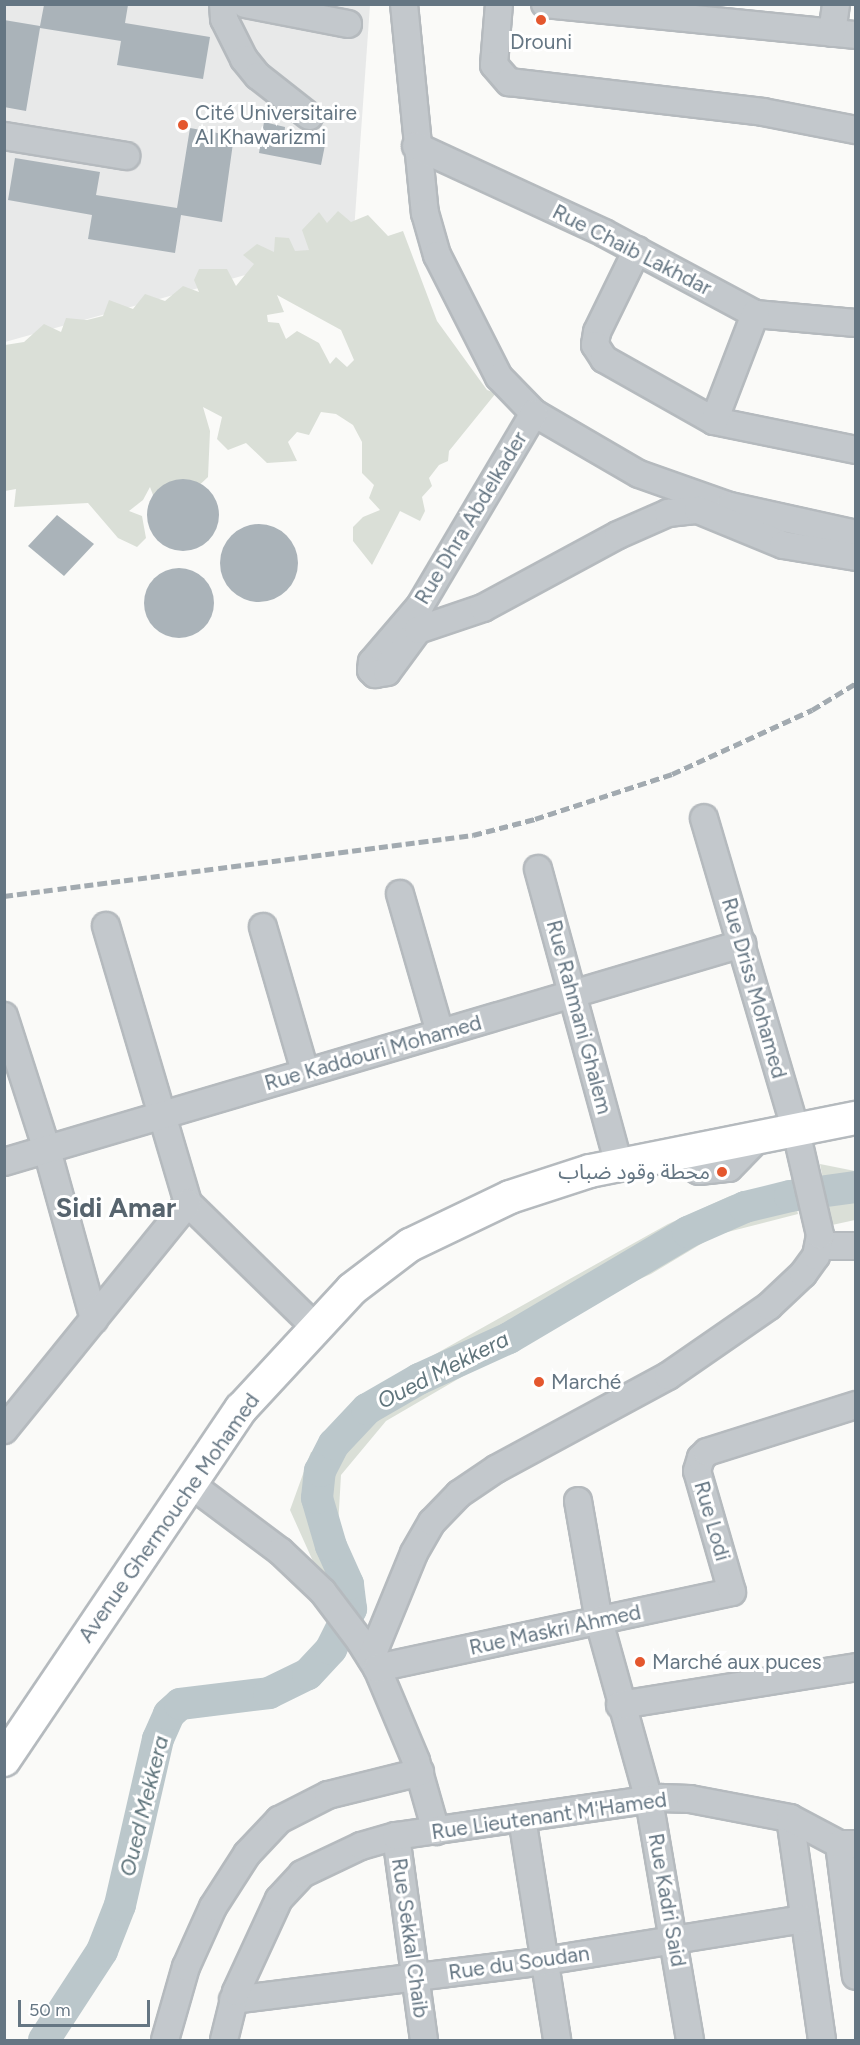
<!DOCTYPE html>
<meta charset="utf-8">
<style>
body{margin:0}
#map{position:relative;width:860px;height:2045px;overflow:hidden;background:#fafaf8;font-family:Figtree,"Noto Sans Arabic",sans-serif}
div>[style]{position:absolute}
.built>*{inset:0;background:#e8e9e9}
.green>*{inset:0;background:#dadfd7}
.river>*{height:32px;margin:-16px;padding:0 16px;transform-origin:16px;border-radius:16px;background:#bbc7cb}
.building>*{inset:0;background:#aab3b9}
.round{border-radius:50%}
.roads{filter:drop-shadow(2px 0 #b5babe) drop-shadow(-2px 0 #b5babe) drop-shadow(0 2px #b5babe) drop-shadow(0 -2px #b5babe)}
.minor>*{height:26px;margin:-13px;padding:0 13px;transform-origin:13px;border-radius:13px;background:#c3c8cc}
.major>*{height:32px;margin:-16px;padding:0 16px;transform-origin:16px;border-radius:16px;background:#fff}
.rail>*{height:4.5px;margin-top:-2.25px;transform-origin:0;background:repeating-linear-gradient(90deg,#a2aab0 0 9px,transparent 0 13.5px)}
.dots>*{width:16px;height:16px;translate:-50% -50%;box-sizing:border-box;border:3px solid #fff;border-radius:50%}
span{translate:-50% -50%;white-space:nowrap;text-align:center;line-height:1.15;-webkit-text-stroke:6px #fff;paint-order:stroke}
.poi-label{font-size:21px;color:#657683}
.left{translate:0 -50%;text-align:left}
.right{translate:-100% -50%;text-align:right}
.street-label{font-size:21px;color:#657683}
.water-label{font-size:22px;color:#60757c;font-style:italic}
.district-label{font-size:27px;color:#57646e;font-weight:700}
.frame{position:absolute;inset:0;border:6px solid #657683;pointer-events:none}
.scale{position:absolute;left:18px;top:2000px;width:132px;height:27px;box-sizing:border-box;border:3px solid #657683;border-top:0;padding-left:8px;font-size:18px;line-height:21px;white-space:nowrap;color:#657683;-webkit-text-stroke:4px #fff;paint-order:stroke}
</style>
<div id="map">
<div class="built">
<i style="clip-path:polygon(5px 5px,370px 5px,353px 245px,5px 342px)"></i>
</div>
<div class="green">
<i style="clip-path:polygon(evenodd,338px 211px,351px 222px,368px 215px,388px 236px,403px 231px,437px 321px,487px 390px,496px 393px,449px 451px,448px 461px,439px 465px,429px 478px,432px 486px,422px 497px,425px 511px,420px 521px,400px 511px,372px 565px,353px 541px,353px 527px,363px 517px,380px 510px,369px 498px,374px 485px,362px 473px,362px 442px,353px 425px,336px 414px,321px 412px,309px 435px,297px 432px,288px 442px,297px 461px,267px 463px,246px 443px,228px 450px,217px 439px,222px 417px,203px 407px,210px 431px,208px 477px,191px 493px,168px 492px,156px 503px,150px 487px,143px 500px,129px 511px,142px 516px,146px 538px,137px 547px,118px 538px,88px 503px,14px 507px,16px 489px,5px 491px,5px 345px,24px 342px,44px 324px,61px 332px,66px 318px,87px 320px,103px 316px,109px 300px,133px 309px,145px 294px,165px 301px,183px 286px,199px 292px,194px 280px,199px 269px,227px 269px,236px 286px,254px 264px,243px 255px,257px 244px,274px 252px,275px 237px,289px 238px,295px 251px,309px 250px,302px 230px,319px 212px,327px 223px,338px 211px,277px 295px,341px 330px,354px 360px,347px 367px,336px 357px,330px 364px,319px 343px,297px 331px,286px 339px,279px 323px,268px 322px,267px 315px,284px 312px,277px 295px)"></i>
<i style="clip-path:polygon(820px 1164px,855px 1171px,855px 1220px,832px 1225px)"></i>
<i style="clip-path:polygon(evenodd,789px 1182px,789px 1191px,777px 1194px,795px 1200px,798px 1214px,716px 1235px,651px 1274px,597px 1298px,386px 1421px,341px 1475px,338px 1527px,356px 1611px,316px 1568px,290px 1510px,311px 1452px,325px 1452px,319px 1444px,344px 1411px,364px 1394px,668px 1224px,730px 1196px,789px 1182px,772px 1195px,767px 1206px,741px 1213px,728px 1207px,721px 1223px,680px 1233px,649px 1248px,620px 1276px,578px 1291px,534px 1315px,505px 1345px,477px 1362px,448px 1361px,423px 1385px,404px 1380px,392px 1404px,372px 1411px,399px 1379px,419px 1379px,446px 1357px,478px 1357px,513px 1331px,534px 1309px,611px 1274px,642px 1249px,703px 1219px,719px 1218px,723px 1206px,772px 1195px)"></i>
</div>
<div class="river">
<i style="left:44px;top:2040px;width:106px;rotate:-56.9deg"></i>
<i style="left:102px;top:1951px;width:49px;rotate:-68.6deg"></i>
<i style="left:120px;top:1905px;width:170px;rotate:-77.1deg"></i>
<i style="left:158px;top:1739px;width:27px;rotate:-66deg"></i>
<i style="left:169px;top:1714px;width:15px;rotate:-42deg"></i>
<i style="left:180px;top:1704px;width:90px;rotate:-7deg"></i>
<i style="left:269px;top:1693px;width:43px;rotate:-26deg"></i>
<i style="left:308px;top:1674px;width:34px;rotate:-47deg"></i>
<i style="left:331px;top:1649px;width:45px;rotate:-63.4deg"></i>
<i style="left:351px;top:1609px;width:25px;rotate:-97deg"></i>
<i style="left:348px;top:1584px;width:42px;rotate:-114.1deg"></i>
<i style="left:331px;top:1546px;width:50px;rotate:-106.3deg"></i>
<i style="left:317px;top:1498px;width:27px;rotate:-84deg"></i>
<i style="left:320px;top:1471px;width:30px;rotate:-63deg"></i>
<i style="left:334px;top:1444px;width:48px;rotate:-46.7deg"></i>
<i style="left:367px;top:1409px;width:60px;rotate:-30deg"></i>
<i style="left:419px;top:1379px;width:99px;rotate:-24.5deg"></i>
<i style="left:509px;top:1338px;width:208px;rotate:-30.6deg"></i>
<i style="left:688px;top:1232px;width:62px;rotate:-23.7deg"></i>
<i style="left:745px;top:1207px;width:46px;rotate:-13.7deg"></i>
<i style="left:790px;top:1196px;width:67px;rotate:-7.8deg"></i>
</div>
<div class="building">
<i style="clip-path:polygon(44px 5px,128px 5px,125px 23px,210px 37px,203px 79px,117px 65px,121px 41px,40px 28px,26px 111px,4px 107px,4px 20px,40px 26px)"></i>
<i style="clip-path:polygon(264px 122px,285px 127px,284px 138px,302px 143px,306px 131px,327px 135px,321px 165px,259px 153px)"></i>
<i style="clip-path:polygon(190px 128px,234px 136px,222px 222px,181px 215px,175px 253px,88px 239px,92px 215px,8px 200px,15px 158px,100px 172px,96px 195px,177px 208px)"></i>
<i class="round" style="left:147px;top:479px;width:72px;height:72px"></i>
<i style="clip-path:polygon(57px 515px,94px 544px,64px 576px,28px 546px)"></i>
<i class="round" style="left:220px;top:524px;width:78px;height:78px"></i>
<i class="round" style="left:144px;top:568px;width:70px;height:70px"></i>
</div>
<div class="roads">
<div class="minor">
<i style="left:223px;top:4px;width:15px;rotate:86deg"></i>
<i style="left:224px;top:19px;width:45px;rotate:63.4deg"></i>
<i style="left:244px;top:59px;width:22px;rotate:51deg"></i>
<i style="left:258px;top:76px;width:65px;rotate:38.1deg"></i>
<i style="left:245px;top:4px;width:105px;rotate:11deg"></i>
<i style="left:404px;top:4px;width:210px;rotate:84.3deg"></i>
<i style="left:425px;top:213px;width:44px;rotate:74.1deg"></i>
<i style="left:437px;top:255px;width:137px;rotate:63.1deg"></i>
<i style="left:499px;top:377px;width:50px;rotate:45.8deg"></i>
<i style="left:534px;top:413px;width:121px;rotate:30.2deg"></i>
<i style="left:639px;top:474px;width:96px;rotate:19.4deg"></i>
<i style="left:730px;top:506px;width:129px;rotate:12.5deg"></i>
<i style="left:499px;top:4px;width:61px;rotate:94.7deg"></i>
<i style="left:494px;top:65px;width:23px;rotate:49deg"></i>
<i style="left:509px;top:82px;width:256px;rotate:6.7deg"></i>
<i style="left:763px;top:112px;width:95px;rotate:11deg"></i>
<i style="left:545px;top:4px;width:313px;rotate:5.7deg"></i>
<i style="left:832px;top:33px;width:29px;rotate:-82deg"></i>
<i style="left:4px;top:136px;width:124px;rotate:9.3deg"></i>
<i style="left:416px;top:146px;width:207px;rotate:24.8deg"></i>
<i style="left:604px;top:233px;width:171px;rotate:28.2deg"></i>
<i style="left:755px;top:314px;width:101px;rotate:5.1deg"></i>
<i style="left:637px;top:250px;width:91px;rotate:116deg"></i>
<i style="left:597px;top:332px;width:13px;rotate:99deg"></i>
<i style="left:595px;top:345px;width:17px;rotate:57deg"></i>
<i style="left:604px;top:359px;width:126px;rotate:29.4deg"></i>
<i style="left:714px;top:421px;width:145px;rotate:11.5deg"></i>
<i style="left:534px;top:413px;width:224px;rotate:120.6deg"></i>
<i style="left:420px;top:606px;width:74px;rotate:130.6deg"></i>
<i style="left:372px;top:662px;width:8px;rotate:97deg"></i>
<i style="left:371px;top:670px;width:6px;rotate:45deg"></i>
<i style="left:375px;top:674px;width:12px;rotate:-9deg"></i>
<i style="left:387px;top:672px;width:52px;rotate:-53.6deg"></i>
<i style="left:418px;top:630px;width:69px;rotate:-18.7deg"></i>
<i style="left:483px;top:608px;width:153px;rotate:-28.4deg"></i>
<i style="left:618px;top:535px;width:55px;rotate:-23.7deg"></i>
<i style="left:668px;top:513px;width:30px;rotate:-6deg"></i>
<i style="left:698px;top:510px;width:92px;rotate:22.4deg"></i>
<i style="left:783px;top:545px;width:74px;rotate:9.3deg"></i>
<i style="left:714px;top:421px;width:115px;rotate:-69deg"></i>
<i style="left:538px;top:869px;width:307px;rotate:74.7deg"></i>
<i style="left:400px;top:894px;width:145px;rotate:73.9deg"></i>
<i style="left:106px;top:926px;width:289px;rotate:73.5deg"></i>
<i style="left:188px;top:1203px;width:176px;rotate:44.3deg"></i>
<i style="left:263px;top:927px;width:151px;rotate:73.8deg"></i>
<i style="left:4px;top:1016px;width:141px;rotate:72.2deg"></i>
<i style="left:47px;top:1150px;width:176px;rotate:74.5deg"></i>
<i style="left:670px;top:1153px;width:34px;rotate:32deg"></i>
<i style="left:699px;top:1171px;width:30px;rotate:-6deg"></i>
<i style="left:729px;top:1168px;width:43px;rotate:-45.9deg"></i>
<i style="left:4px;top:1162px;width:770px;rotate:-16.46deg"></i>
<i style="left:820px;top:1246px;width:36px"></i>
<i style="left:4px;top:1430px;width:292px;rotate:-51deg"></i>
<i style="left:189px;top:1483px;width:114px;rotate:36.8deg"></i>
<i style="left:280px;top:1551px;width:59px;rotate:43.6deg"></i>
<i style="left:323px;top:1592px;width:61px;rotate:52.9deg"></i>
<i style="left:360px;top:1641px;width:32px;rotate:58deg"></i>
<i style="left:377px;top:1668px;width:101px;rotate:67.2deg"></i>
<i style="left:416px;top:1761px;width:73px;rotate:74.1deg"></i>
<i style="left:578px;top:1501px;width:122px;rotate:80.1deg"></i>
<i style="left:599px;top:1621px;width:186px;rotate:74.4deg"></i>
<i style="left:649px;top:1800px;width:243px;rotate:80.3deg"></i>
<i style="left:371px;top:1658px;width:113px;rotate:-67.7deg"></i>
<i style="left:414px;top:1553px;width:36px;rotate:-60deg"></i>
<i style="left:432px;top:1522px;width:39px;rotate:-46deg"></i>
<i style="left:459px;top:1494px;width:45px;rotate:-34deg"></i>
<i style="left:496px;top:1469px;width:196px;rotate:-28.4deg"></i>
<i style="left:668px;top:1376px;width:123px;rotate:-34.7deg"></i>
<i style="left:769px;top:1306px;width:47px;rotate:-43.3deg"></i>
<i style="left:803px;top:1274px;width:22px;rotate:-54deg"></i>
<i style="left:816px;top:1256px;width:21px;rotate:-79deg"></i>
<i style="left:820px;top:1235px;width:107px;rotate:-103deg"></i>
<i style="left:796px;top:1131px;width:326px;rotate:-106.4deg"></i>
<i style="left:377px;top:1668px;width:363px;rotate:-12.1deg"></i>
<i style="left:732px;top:1592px;width:126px;rotate:-106.1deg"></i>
<i style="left:697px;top:1471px;width:14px;rotate:-73deg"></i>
<i style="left:701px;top:1458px;width:8px;rotate:-45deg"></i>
<i style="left:707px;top:1452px;width:156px;rotate:-17.5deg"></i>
<i style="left:620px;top:1705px;width:239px;rotate:-9.1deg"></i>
<i style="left:522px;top:1818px;width:225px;rotate:81deg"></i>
<i style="left:790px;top:1818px;width:224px;rotate:81.8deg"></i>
<i style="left:396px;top:1836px;width:206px;rotate:82.2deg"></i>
<i style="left:839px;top:1844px;width:133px;rotate:82.7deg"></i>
<i style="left:233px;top:2000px;width:313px;rotate:-7.1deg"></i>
<i style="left:544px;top:1961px;width:263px;rotate:-9.2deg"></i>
<i style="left:165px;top:2040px;width:76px;rotate:-74deg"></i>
<i style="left:186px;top:1967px;width:66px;rotate:-65.8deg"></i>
<i style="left:213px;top:1907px;width:63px;rotate:-57.3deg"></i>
<i style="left:247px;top:1854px;width:47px;rotate:-46.7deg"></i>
<i style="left:279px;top:1820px;width:55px;rotate:-27deg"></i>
<i style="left:328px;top:1795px;width:95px;rotate:-14deg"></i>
<i style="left:224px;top:2040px;width:49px;rotate:-76deg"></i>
<i style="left:236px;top:1992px;width:102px;rotate:-65.2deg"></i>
<i style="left:279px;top:1899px;width:34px;rotate:-47deg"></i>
<i style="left:302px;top:1874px;width:65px;rotate:-25.4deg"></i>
<i style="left:361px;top:1846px;width:36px;rotate:-16deg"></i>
<i style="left:396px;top:1836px;width:268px;rotate:-8.2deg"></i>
<i style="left:661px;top:1798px;width:29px;rotate:2deg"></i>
<i style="left:690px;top:1799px;width:102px;rotate:10.8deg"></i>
<i style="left:790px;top:1818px;width:55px;rotate:28deg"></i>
<i style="left:839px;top:1844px;width:17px"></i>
</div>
<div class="major">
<i style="left:4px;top:1760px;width:424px;rotate:-56deg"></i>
<i style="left:241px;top:1409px;width:163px;rotate:-47.2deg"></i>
<i style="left:352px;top:1289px;width:73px;rotate:-37.2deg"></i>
<i style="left:410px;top:1245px;width:111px;rotate:-25.6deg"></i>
<i style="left:510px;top:1197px;width:84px;rotate:-18deg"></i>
<i style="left:590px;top:1171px;width:271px;rotate:-11.3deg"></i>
</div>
</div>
<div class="rail">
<i style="left:4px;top:896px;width:473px;rotate:-7.4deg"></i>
<i style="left:473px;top:835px;width:64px;rotate:-14.5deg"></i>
<i style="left:535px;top:819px;width:144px;rotate:-18.2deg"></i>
<i style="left:672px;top:774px;width:154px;rotate:-24.6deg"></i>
<i style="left:812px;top:710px;width:52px;rotate:-31.5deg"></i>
</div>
<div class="dots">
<i style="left:541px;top:20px;background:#e4572e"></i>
<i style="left:183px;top:125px;background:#e4572e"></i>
<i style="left:722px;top:1172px;background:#e4572e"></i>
<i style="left:539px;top:1382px;background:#e4572e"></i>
<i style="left:640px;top:1662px;background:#e4572e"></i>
</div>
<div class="poi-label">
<span style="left:541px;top:42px">Drouni</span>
<span class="left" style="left:195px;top:125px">Cité Universitaire<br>Al Khawarizmi</span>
<span class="right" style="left:710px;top:1172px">محطة وقود ضباب</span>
<span class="left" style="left:551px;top:1382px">Marché</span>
<span class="left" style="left:652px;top:1662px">Marché aux puces</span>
</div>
<div class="street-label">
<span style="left:632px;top:250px;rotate:27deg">Rue Chaib Lakhdar</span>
<span style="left:471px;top:518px;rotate:-59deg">Rue Dhra Abdelkader</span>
<span style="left:754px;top:988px;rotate:74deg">Rue Driss Mohamed</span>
<span style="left:579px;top:1017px;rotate:75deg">Rue Rahmani Ghalem</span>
<span style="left:373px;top:1053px;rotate:-16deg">Rue Kaddouri Mohamed</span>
<span style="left:169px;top:1518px;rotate:-55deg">Avenue Ghermouche Mohamed</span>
<span style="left:712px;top:1521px;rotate:74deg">Rue Lodi</span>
<span style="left:555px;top:1630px;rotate:-12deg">Rue Maskri Ahmed</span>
<span style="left:549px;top:1816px;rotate:-8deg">Rue Lieutenant M'Hamed</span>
<span style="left:667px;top:1900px;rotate:80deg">Rue Kadri Said</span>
<span style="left:410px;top:1938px;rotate:82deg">Rue Sekkal Chaib</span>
<span style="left:519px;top:1963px;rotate:-8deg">Rue du Soudan</span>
</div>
<div class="water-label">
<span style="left:443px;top:1370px;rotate:-27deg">Oued Mekkera</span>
<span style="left:144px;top:1806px;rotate:-76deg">Oued Mekkera</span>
</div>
<div class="district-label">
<span style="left:116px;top:1208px">Sidi Amar</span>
</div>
<div class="frame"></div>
<div class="scale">50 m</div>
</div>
